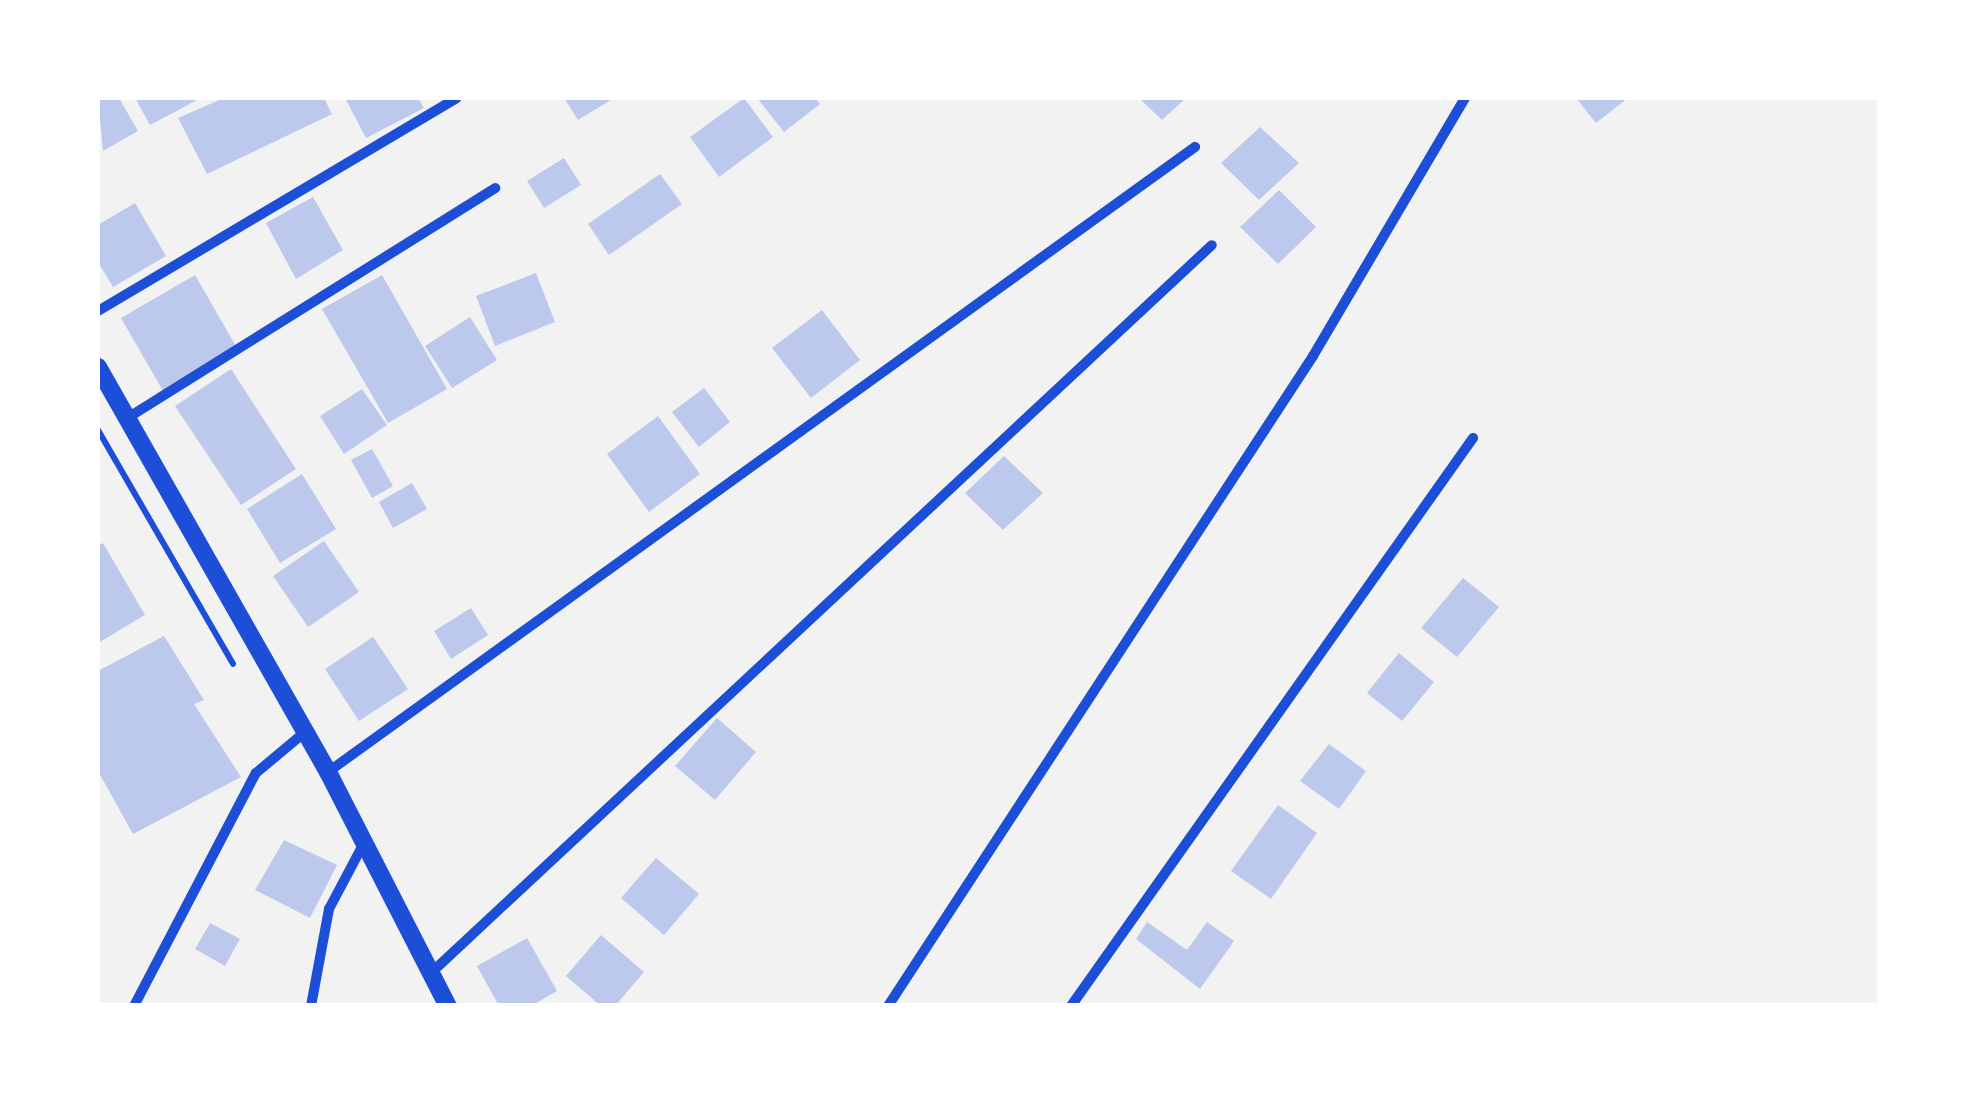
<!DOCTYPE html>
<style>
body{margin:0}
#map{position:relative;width:1977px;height:1103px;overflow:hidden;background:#f2f2f2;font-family:"Titillium Web",sans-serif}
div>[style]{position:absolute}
.building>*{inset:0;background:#bdc9ec}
.path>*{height:6px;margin:-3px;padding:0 3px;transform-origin:3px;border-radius:3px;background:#1d4ed8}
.minor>*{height:10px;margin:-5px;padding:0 5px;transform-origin:5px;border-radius:5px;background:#1d4ed8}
.tertiary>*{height:18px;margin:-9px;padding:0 9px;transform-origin:9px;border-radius:9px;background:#1d4ed8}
span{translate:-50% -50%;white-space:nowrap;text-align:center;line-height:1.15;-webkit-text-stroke:8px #fff;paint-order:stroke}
.frame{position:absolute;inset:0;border:100px solid #fff;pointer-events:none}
</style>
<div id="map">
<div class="building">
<i style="clip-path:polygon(98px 98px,119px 98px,138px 131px,103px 151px)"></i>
<i style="clip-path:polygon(135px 98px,201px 98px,150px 125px)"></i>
<i style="clip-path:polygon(224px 98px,324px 98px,332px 114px,207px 174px,178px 118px)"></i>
<i style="clip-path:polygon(345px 98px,418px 98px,424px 108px,366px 138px)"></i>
<i style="clip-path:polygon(564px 98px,614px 98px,578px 120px)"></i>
<i style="clip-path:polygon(744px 98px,773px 137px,719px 177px,690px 137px)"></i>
<i style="clip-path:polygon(757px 98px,815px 98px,820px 104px,784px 132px)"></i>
<i style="clip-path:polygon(1139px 98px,1186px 98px,1162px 120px)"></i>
<i style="clip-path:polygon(1576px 98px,1628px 98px,1596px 123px)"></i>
<i style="clip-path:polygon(1260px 127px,1299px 163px,1259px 200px,1221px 163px)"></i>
<i style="clip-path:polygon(564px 158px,581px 185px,544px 208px,527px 181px)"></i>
<i style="clip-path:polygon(660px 174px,682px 204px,609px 255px,588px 224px)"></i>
<i style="clip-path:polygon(1279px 190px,1316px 227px,1278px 264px,1240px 227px)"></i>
<i style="clip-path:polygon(313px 197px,343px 250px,296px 279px,266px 223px)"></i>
<i style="clip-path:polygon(135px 203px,166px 256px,113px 287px,98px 262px,98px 225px)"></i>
<i style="clip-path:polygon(536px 273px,555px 322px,495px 346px,476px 296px)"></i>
<i style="clip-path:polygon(195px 275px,237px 348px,163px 391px,121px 318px)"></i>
<i style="clip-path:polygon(382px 275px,447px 389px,388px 423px,322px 309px)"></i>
<i style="clip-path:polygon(822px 310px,860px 360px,811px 398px,772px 348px)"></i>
<i style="clip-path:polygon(470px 317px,497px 360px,452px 388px,425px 346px)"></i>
<i style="clip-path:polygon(231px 369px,296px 469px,241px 505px,175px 406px)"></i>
<i style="clip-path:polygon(704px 388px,730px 422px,699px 447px,672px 412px)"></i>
<i style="clip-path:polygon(362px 389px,387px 425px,344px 454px,320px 416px)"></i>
<i style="clip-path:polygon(658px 416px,700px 474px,649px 512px,607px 454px)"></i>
<i style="clip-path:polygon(372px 449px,393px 486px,372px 498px,351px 460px)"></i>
<i style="clip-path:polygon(1004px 456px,1043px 493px,1003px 530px,965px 493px)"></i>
<i style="clip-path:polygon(302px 474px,336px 529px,280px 563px,247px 509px)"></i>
<i style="clip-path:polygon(412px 483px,427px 509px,393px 528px,379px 502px)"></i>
<i style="clip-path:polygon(324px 541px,359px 592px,308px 627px,273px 576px)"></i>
<i style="clip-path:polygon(103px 543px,145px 615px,98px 643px,98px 546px)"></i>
<i style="clip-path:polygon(1463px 578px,1499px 607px,1457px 657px,1421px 628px)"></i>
<i style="clip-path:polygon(471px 608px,488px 635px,451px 659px,434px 631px)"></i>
<i style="clip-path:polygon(164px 636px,204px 700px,194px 704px,241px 777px,133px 834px,98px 771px,98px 671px)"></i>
<i style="clip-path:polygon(373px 637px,408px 689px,359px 721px,325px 669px)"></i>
<i style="clip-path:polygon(1399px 653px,1434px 682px,1402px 721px,1367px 693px)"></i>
<i style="clip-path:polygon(717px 718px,756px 752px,715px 800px,675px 766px)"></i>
<i style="clip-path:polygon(1329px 744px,1366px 771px,1339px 809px,1300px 781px)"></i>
<i style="clip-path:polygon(1278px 805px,1317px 833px,1271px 899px,1231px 871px)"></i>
<i style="clip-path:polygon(284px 840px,337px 865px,310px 918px,255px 890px)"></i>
<i style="clip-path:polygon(656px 858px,699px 894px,664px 935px,621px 898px)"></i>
<i style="clip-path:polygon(1147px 922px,1187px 950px,1207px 922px,1234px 941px,1200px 989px,1136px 939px)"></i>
<i style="clip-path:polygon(210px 923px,240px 939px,225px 966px,195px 949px)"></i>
<i style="clip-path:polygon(601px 935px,644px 972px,615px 1006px,601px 1006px,566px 976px)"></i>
<i style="clip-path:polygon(527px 938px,557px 991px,531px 1006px,499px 1006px,477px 966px)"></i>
</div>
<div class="path">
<i style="left:98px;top:430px;width:270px;rotate:60deg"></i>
</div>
<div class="minor">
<i style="left:98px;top:311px;width:417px;rotate:-30.7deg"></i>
<i style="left:129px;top:417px;width:432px;rotate:-32deg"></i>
<i style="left:328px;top:772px;width:1069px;rotate:-35.79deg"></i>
<i style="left:432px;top:972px;width:1066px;rotate:-42.99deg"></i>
<i style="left:134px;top:1006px;width:263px;rotate:-62.4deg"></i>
<i style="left:256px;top:773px;width:64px;rotate:-39.9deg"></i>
<i style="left:311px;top:1006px;width:99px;rotate:-79.5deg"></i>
<i style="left:329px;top:909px;width:75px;rotate:-62.1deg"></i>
<i style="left:888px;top:1006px;width:777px;rotate:-56.82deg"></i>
<i style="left:1313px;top:356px;width:299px;rotate:-59.5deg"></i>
<i style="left:1071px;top:1006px;width:696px;rotate:-54.71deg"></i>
</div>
<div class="tertiary">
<i style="left:98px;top:367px;width:466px;rotate:60.4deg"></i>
<i style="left:328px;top:772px;width:263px;rotate:62.9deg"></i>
</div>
<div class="frame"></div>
</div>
